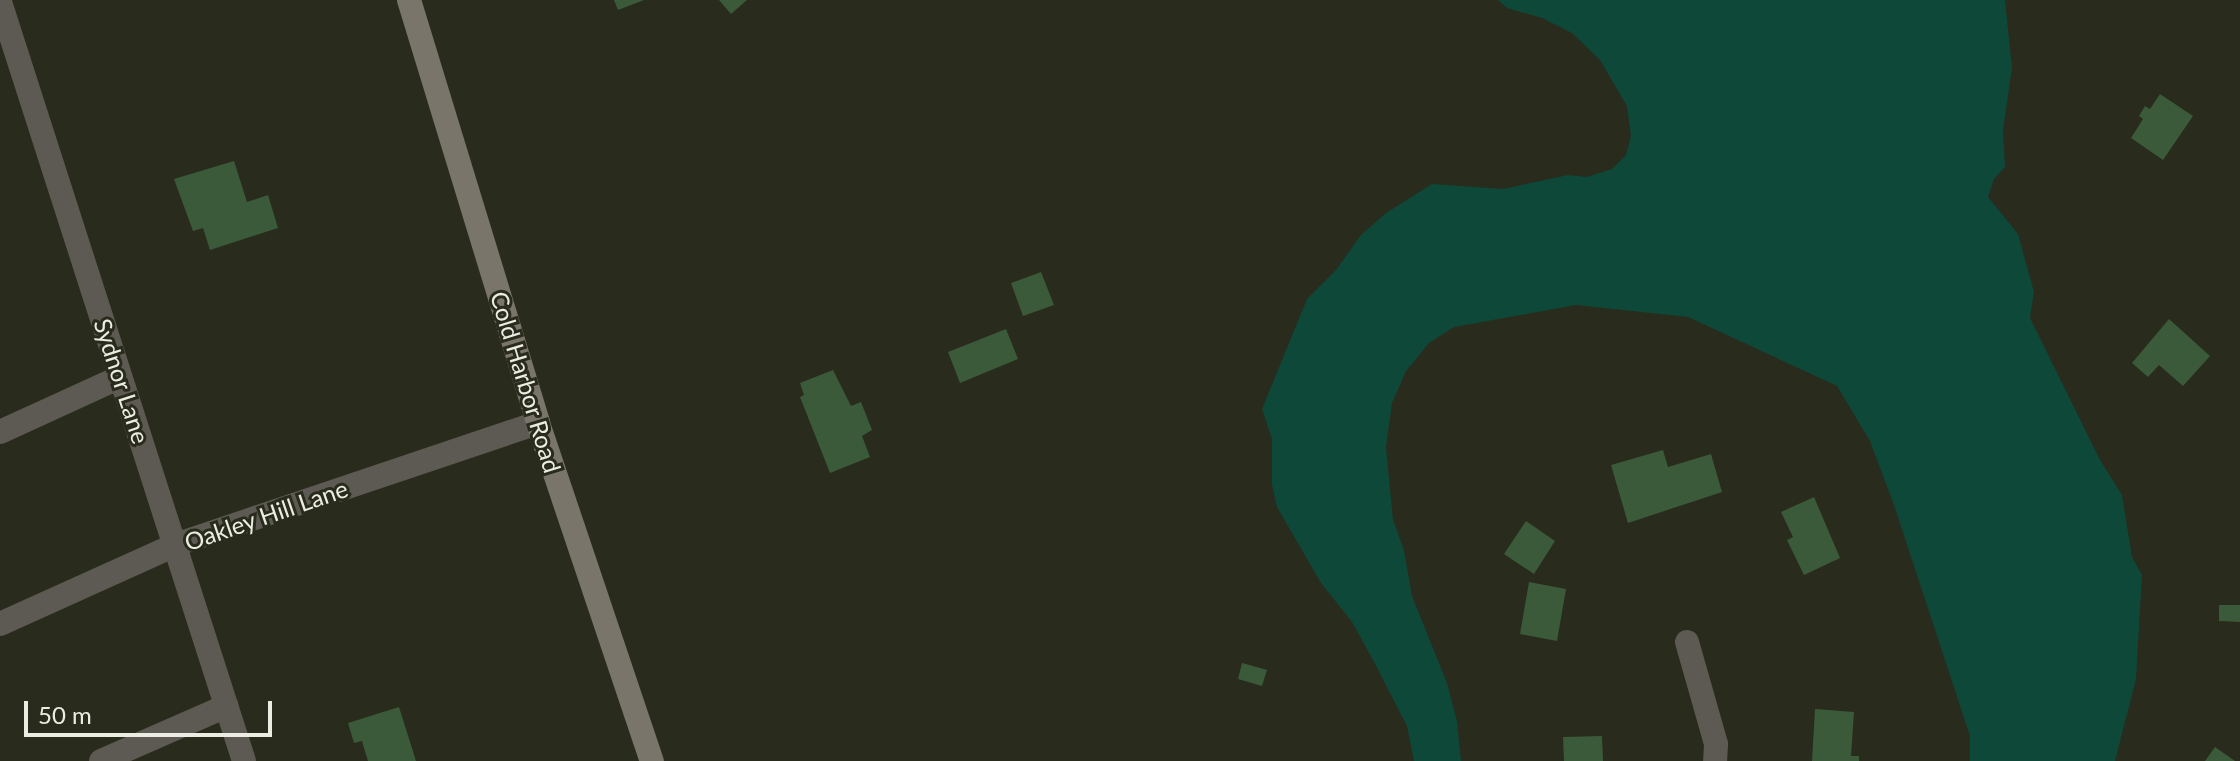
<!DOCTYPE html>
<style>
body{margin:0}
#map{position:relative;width:2240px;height:761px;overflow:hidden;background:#292b1c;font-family:Lato,sans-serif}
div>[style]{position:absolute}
.water>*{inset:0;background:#0e4839}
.building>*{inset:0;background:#3b5a39}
.minor>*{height:24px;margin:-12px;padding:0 12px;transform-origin:12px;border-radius:12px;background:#5d5a53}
.secondary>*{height:24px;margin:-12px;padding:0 12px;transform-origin:12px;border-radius:12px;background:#7a756a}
span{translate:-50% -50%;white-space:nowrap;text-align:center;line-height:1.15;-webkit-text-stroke:6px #292b1c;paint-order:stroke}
.street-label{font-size:24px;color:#ebede3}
.scale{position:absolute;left:24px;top:701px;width:248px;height:36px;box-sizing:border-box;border:4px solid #ebede3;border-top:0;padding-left:10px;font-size:24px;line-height:28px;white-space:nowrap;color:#ebede3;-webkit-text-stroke:6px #292b1c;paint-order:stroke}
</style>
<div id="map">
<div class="water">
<i style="clip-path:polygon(1498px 0,2005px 0,2012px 68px,2003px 130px,2005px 167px,1994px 179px,1988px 197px,2018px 234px,2034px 292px,2030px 318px,2100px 460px,2122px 495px,2132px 557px,2142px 575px,2136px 679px,2115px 761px,1970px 761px,1970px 736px,1894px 505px,1870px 441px,1837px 386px,1688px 317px,1576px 305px,1454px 327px,1429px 343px,1406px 371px,1392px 403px,1386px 447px,1393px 520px,1404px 550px,1412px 596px,1447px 683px,1457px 721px,1461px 761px,1414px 761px,1407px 726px,1373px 660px,1352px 622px,1321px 583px,1277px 507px,1272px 485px,1272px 439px,1262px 409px,1307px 299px,1336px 270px,1361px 235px,1386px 213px,1432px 184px,1503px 189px,1568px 175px,1587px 177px,1612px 169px,1626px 155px,1631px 136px,1627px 106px,1600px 60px,1572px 33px,1542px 18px,1507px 8px)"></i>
</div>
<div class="building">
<i style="clip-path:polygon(614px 0,644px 0,618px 10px)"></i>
<i style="clip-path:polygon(719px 0,747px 0,731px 14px)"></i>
<i style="clip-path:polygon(2160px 94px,2193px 116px,2163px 160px,2131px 138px,2143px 119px,2139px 116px,2145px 106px,2150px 109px)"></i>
<i style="clip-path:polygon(234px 161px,247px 202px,268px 195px,278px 228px,210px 250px,203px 228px,193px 231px,174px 179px)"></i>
<i style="clip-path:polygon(1041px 272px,1054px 305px,1023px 316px,1011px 283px)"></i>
<i style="clip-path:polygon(2169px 319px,2210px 356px,2183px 386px,2159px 365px,2148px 377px,2132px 363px)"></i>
<i style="clip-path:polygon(1006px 329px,1018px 359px,960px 383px,948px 352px)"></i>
<i style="clip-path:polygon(833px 370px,851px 406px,861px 402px,872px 430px,862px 436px,870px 457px,830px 473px,800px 397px,804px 395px,800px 383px)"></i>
<i style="clip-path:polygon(1663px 450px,1668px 467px,1711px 454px,1722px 492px,1628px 523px,1611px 465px)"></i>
<i style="clip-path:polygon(1814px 497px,1840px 558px,1804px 575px,1787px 540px,1793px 537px,1781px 512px)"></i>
<i style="clip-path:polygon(1526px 521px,1555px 541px,1534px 574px,1504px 554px)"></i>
<i style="clip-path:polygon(1529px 582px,1566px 589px,1557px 641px,1520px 634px)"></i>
<i style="clip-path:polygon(2219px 605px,2240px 605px,2240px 622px,2219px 621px)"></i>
<i style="clip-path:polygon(1242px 663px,1267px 670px,1262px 686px,1238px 679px)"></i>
<i style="clip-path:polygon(399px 707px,416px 761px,368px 761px,362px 741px,354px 743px,348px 723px)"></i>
<i style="clip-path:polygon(1815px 709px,1854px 712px,1851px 756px,1859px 756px,1859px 761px,1812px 761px)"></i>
<i style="clip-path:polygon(1602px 736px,1603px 761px,1564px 761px,1563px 737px)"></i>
<i style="clip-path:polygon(2215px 747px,2235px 761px,2205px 761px)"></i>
</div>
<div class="minor">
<i style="left:0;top:2px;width:797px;rotate:72.18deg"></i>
<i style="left:0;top:432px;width:132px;rotate:-24.6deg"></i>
<i style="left:0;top:624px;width:192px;rotate:-24.3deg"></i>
<i style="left:175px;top:545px;width:383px;rotate:-18.6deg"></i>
<i style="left:1687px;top:642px;width:106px;rotate:74.1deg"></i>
<i style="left:1716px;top:744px;width:17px;rotate:93deg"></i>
<i style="left:101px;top:761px;width:137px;rotate:-23.7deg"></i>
</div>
<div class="secondary">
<i style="left:409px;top:0;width:442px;rotate:73deg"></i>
<i style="left:538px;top:423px;width:357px;rotate:71.4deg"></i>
</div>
<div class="street-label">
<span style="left:122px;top:381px;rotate:72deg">Sydnor Lane</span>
<span style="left:526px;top:382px;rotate:73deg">Cold Harbor Road</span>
<span style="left:266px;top:515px;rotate:-19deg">Oakley Hill Lane</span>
</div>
<div class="scale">50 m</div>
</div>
